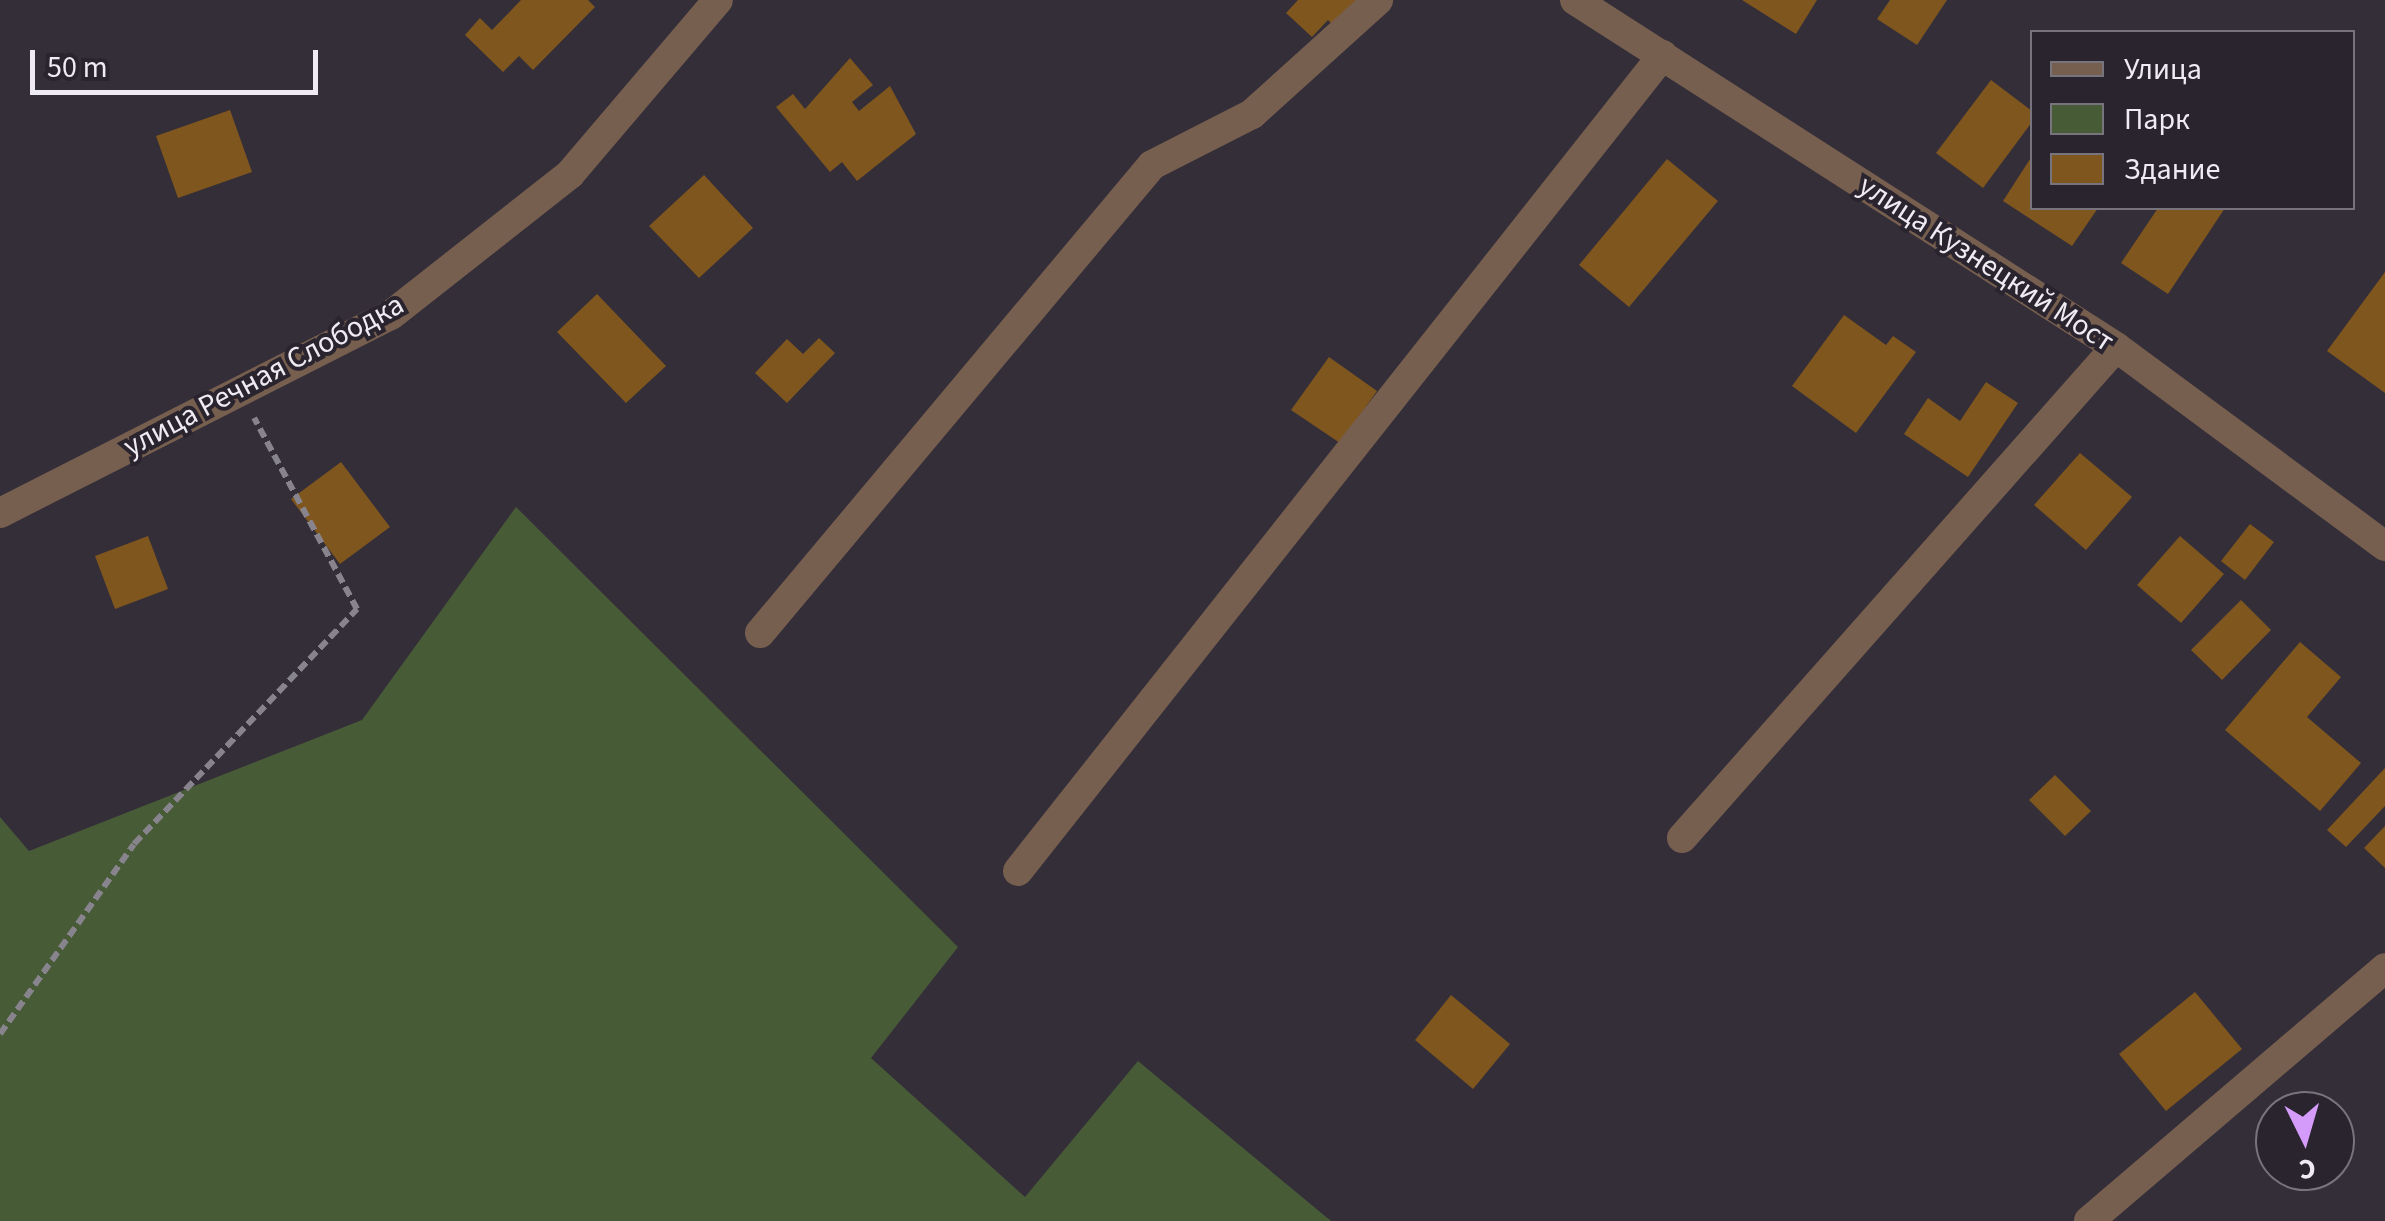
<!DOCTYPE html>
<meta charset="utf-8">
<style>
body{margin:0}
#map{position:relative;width:2385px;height:1221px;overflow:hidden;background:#342e39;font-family:"Source Sans 3",sans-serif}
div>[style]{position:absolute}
.green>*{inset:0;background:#485b37}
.building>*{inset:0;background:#7f561e}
.path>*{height:6px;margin-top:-3px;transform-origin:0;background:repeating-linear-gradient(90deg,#88848d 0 10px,transparent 0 15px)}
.minor>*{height:30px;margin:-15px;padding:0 15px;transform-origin:15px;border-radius:15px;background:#775f4f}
span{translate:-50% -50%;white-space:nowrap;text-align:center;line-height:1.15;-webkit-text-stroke:8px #2a242f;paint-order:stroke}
.street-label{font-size:30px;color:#eeebf2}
.legend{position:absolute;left:2030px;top:30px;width:325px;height:180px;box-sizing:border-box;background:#2a242f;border:2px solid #78747d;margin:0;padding:12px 18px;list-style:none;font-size:30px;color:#eeebf2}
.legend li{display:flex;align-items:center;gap:20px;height:50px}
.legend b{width:50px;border:2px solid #78747d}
.north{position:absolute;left:2255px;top:1091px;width:100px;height:100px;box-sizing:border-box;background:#2a242f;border:2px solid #78747d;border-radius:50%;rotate:175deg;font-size:28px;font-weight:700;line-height:40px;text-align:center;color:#eeebf2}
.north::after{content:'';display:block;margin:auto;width:35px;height:45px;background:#d59bfa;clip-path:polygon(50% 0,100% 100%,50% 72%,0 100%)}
.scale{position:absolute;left:30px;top:50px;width:288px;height:45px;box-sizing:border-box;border:5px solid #eeebf2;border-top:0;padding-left:12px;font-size:30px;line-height:35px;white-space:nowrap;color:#eeebf2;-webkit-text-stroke:8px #2a242f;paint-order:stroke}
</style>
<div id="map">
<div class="green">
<i style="clip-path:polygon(516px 507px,958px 947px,871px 1058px,1025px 1197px,1138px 1061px,1331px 1221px,0 1221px,0 817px,29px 851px,362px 720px)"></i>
</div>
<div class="building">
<i style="clip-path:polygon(521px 0,588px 0,595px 7px,533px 70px,519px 56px,503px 72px,465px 35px,480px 18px,492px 30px)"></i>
<i style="clip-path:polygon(1298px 0,1363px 0,1337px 29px,1328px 20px,1312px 37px,1286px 13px)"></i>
<i style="clip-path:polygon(1742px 0,1817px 0,1796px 34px)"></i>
<i style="clip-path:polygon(1890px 0,1947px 0,1917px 45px,1877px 19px)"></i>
<i style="clip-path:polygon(850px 58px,873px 85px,852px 102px,859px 111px,890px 86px,916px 134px,857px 181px,842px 162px,830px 172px,776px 107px,793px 94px,805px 109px)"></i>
<i style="clip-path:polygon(1991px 80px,2032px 111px,2032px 122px,1983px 188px,1936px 153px)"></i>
<i style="clip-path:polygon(230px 110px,252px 172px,178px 198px,156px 136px)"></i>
<i style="clip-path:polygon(2032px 156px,2032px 208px,2098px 208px,2072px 246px,2003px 201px)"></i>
<i style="clip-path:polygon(1667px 159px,1718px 201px,1629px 307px,1579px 265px)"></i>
<i style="clip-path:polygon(704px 175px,753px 228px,699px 278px,649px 226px)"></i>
<i style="clip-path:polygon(2158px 208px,2225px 208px,2168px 294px,2121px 263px)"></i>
<i style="clip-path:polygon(2385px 272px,2385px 393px,2327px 351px)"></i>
<i style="clip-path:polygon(597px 294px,666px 366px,626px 403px,557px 332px)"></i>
<i style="clip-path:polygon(1844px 315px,1886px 345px,1893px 336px,1916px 352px,1856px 433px,1792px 386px)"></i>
<i style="clip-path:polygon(819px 338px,835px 353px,787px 403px,755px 373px,787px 339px,803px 354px)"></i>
<i style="clip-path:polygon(1329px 357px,1377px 391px,1340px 443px,1291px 410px)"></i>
<i style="clip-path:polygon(1986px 382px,2018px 403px,1968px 477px,1904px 434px,1928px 398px,1960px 421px)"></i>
<i style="clip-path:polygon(2080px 453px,2132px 497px,2086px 550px,2034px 505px)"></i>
<i style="clip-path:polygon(341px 462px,390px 527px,340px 564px,291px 499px)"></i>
<i style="clip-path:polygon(2250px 524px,2274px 542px,2245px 580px,2221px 561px)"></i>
<i style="clip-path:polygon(148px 536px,168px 589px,115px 609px,95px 556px)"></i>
<i style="clip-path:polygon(2180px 536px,2224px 574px,2181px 623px,2137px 585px)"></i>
<i style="clip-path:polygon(2241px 600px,2271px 630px,2222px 680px,2191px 650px)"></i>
<i style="clip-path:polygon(2300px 642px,2341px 677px,2307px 717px,2361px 763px,2320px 811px,2225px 730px)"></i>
<i style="clip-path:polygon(2385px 768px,2385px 806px,2346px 847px,2327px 830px)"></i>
<i style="clip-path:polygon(2055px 775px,2091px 811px,2065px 836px,2029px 800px)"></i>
<i style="clip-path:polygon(2385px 826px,2385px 868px,2364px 848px)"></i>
<i style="clip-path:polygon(2195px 992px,2242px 1049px,2166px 1111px,2119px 1054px)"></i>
<i style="clip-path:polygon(1451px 995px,1510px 1044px,1473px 1089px,1415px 1040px)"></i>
</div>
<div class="path">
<i style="left:0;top:1034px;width:232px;rotate:-54.8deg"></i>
<i style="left:134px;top:844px;width:324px;rotate:-46.5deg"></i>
<i style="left:357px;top:609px;width:217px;rotate:-118.3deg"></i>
</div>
<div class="minor">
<i style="left:1575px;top:0;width:643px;rotate:32.68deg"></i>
<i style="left:2116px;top:347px;width:335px;rotate:36.5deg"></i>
<i style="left:0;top:513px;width:438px;rotate:-26.9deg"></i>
<i style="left:391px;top:315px;width:228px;rotate:-38.2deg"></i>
<i style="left:570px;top:174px;width:228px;rotate:-49.6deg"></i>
<i style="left:760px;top:633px;width:610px;rotate:-50.05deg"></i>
<i style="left:1152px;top:165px;width:112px;rotate:-27deg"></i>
<i style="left:1252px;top:114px;width:170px;rotate:-42.1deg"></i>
<i style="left:1682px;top:838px;width:655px;rotate:-48.53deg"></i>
<i style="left:1018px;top:871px;width:1040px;rotate:-51.68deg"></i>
<i style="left:2089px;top:1221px;width:389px;rotate:-40.5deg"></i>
</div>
<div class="street-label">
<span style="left:1986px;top:264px;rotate:33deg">улица Кузнецкий Мост</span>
<span style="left:264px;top:376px;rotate:-28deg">улица Речная Слободка</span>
</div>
<ul class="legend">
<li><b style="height:12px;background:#775f4f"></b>Улица</li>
<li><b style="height:28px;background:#485b37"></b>Парк</li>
<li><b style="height:28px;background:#7f561e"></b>Здание</li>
</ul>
<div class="north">С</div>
<div class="scale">50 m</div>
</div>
